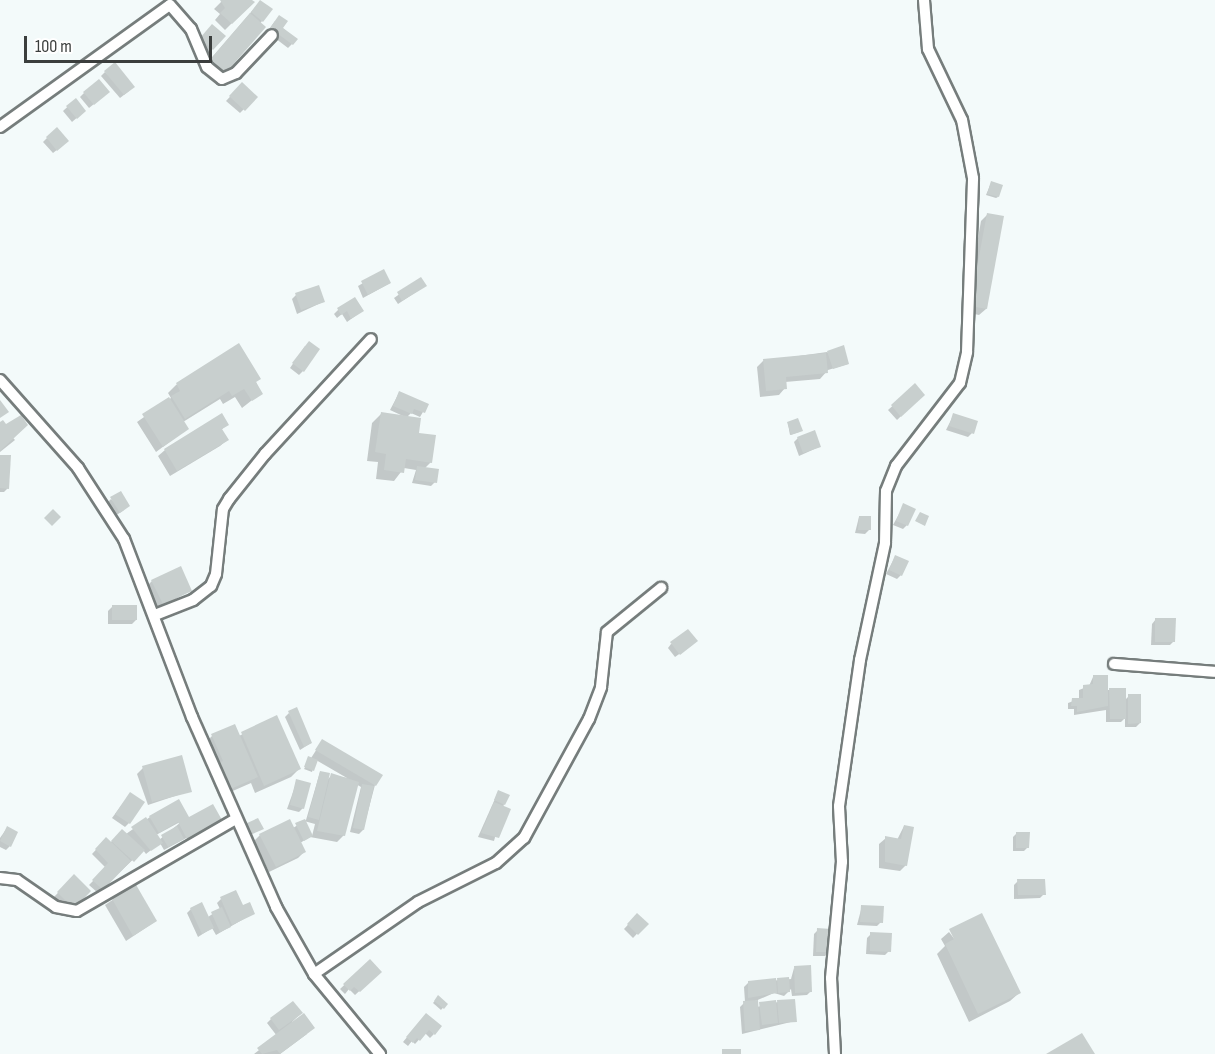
<!DOCTYPE html>
<style>
body{margin:0}
#map{position:relative;width:1215px;height:1054px;overflow:hidden;background:#f3fafa;font-family:"Sofia Sans Condensed",sans-serif}
div>[style]{position:absolute}
.shadow>*{inset:0;background:#0003}
.building>*{inset:0;background:#c8cfce}
.roads{filter:drop-shadow(2px 0 #767d7c) drop-shadow(-2px 0 #767d7c) drop-shadow(0 2px #767d7c) drop-shadow(0 -2px #767d7c)}
.street>*{height:10px;margin:-5px;padding:0 5px;transform-origin:5px;border-radius:5px;background:#fff}
span{translate:-50% -50%;white-space:nowrap;text-align:center;line-height:1.15;-webkit-text-stroke:4.5px #fff;paint-order:stroke}
.scale{position:absolute;left:24px;top:36px;width:188px;height:27px;box-sizing:border-box;border:3px solid #3b3e3d;border-top:0;padding-left:8px;font-size:18px;line-height:21px;white-space:nowrap;color:#3b3e3d;-webkit-text-stroke:4px #fff;paint-order:stroke}
</style>
<div id="map">
<div class="shadow">
<i style="clip-path:polygon(223px 0,250px 0,253px 2px,225px 30px,215px 20px,220px 14px,214px 9px)"></i>
<i style="clip-path:polygon(257px 5px,262px 21px,216px 81px,202px 69px)"></i>
<i style="clip-path:polygon(275px 21px,296px 40px,288px 48px,267px 32px)"></i>
<i style="clip-path:polygon(212px 26px,224px 36px,208px 53px,197px 43px)"></i>
<i style="clip-path:polygon(105px 72px,129px 91px,120px 98px,101px 76px)"></i>
<i style="clip-path:polygon(242px 84px,256px 97px,240px 113px,226px 101px)"></i>
<i style="clip-path:polygon(84px 93px,104px 96px,89px 108px,80px 97px)"></i>
<i style="clip-path:polygon(75px 100px,80px 115px,72px 122px,63px 111px)"></i>
<i style="clip-path:polygon(47px 138px,63px 145px,53px 153px,43px 142px)"></i>
<i style="clip-path:polygon(991px 183px,998px 197px,996px 198px,986px 195px)"></i>
<i style="clip-path:polygon(988px 214px,986px 309px,979px 315px,965px 312px,981px 221px)"></i>
<i style="clip-path:polygon(384px 271px,390px 283px,363px 298px,358px 286px)"></i>
<i style="clip-path:polygon(421px 279px,425px 286px,398px 304px,394px 298px)"></i>
<i style="clip-path:polygon(296px 295px,323px 302px,297px 314px,292px 299px)"></i>
<i style="clip-path:polygon(338px 310px,362px 311px,347px 322px,342px 314px,337px 318px,334px 314px)"></i>
<i style="clip-path:polygon(239px 345px,261px 393px,242px 408px,235px 397px,223px 404px,220px 399px,183px 422px,187px 429px,156px 452px,137px 422px,171px 398px,168px 393px,176px 385px)"></i>
<i style="clip-path:polygon(305px 346px,303px 371px,299px 375px,290px 368px)"></i>
<i style="clip-path:polygon(827px 352px,848px 364px,828px 370px,820px 379px,785px 382px,785px 388px,779px 395px,760px 397px,757px 367px,763px 361px)"></i>
<i style="clip-path:polygon(915px 386px,923px 395px,897px 420px,888px 410px)"></i>
<i style="clip-path:polygon(399px 393px,427px 405px,420px 417px,411px 413px,406px 418px,431px 462px,424px 469px,435px 482px,431px 486px,412px 483px,416px 470px,404px 468px,394px 481px,376px 479px,378px 462px,367px 461px,372px 423px,381px 414px,403px 416px,390px 410px)"></i>
<i style="clip-path:polygon(954px 414px,972px 433px,968px 437px,946px 430px)"></i>
<i style="clip-path:polygon(0 424px,15px 440px,0 452px)"></i>
<i style="clip-path:polygon(788px 424px,799px 432px,790px 435px)"></i>
<i style="clip-path:polygon(227px 425px,221px 430px,227px 440px,220px 446px,170px 476px,158px 456px,165px 450px)"></i>
<i style="clip-path:polygon(798px 438px,819px 447px,799px 456px,794px 442px)"></i>
<i style="clip-path:polygon(0 456px,8px 488px,4px 492px,0 492px)"></i>
<i style="clip-path:polygon(111px 499px,124px 510px,115px 516px,107px 503px)"></i>
<i style="clip-path:polygon(904px 505px,907px 525px,903px 529px,893px 525px)"></i>
<i style="clip-path:polygon(859px 517px,869px 530px,865px 534px,855px 533px)"></i>
<i style="clip-path:polygon(895px 557px,901px 575px,897px 579px,886px 574px)"></i>
<i style="clip-path:polygon(152px 581px,191px 590px,156px 610px,146px 587px)"></i>
<i style="clip-path:polygon(112px 607px,136px 620px,132px 624px,108px 624px,108px 611px)"></i>
<i style="clip-path:polygon(1156px 619px,1174px 641px,1170px 645px,1151px 645px,1152px 624px)"></i>
<i style="clip-path:polygon(671px 644px,692px 645px,675px 657px,668px 648px)"></i>
<i style="clip-path:polygon(1093px 677px,1107px 690px,1125px 690px,1125px 700px,1129px 696px,1140px 723px,1136px 727px,1125px 727px,1125px 718px,1121px 722px,1106px 722px,1106px 710px,1074px 715px,1074px 709px,1068px 709px,1068px 703px,1079px 699px,1079px 690px,1089px 686px)"></i>
<i style="clip-path:polygon(289px 713px,311px 743px,300px 750px,285px 717px)"></i>
<i style="clip-path:polygon(276px 717px,300px 768px,291px 777px,255px 793px,251px 783px,219px 797px,209px 773px,215px 767px,206px 742px,212px 736px,239px 736px)"></i>
<i style="clip-path:polygon(evenodd,322px 741px,375px 785px,363px 830px,359px 834px,350px 832px,361px 787px,356px 784px,344px 835px,337px 842px,310px 837px,300px 843px,304px 852px,298px 858px,269px 872px,254px 841px,260px 835px,293px 828px,306px 820px,320px 772px,327px 780px,332px 775px,347px 778px,316px 760px,312px 772px,304px 769px,322px 741px,304px 821px,315px 824px,312px 836px,304px 821px)"></i>
<i style="clip-path:polygon(143px 768px,190px 791px,148px 805px,137px 774px)"></i>
<i style="clip-path:polygon(297px 781px,303px 808px,299px 812px,287px 809px)"></i>
<i style="clip-path:polygon(498px 792px,504px 804px,494px 841px,478px 837px)"></i>
<i style="clip-path:polygon(130px 794px,129px 823px,125px 827px,112px 818px)"></i>
<i style="clip-path:polygon(150px 817px,180px 822px,156px 835px,159px 840px,181px 822px,220px 820px,164px 850px,160px 843px,146px 854px,143px 850px,98px 893px,89px 885px,106px 868px,92px 854px,106px 839px,110px 843px,122px 831px,126px 834px)"></i>
<i style="clip-path:polygon(904px 826px,906px 865px,900px 871px,879px 868px,879px 844px,886px 838px,897px 840px)"></i>
<i style="clip-path:polygon(7px 828px,10px 846px,6px 850px,0 847px,0 838px)"></i>
<i style="clip-path:polygon(1017px 833px,1028px 847px,1024px 851px,1013px 851px,1013px 837px)"></i>
<i style="clip-path:polygon(74px 876px,69px 912px,54px 897px)"></i>
<i style="clip-path:polygon(1018px 881px,1044px 894px,1040px 898px,1014px 899px,1014px 885px)"></i>
<i style="clip-path:polygon(135px 885px,156px 921px,126px 941px,105px 905px)"></i>
<i style="clip-path:polygon(235px 892px,243px 907px,254px 913px,216px 935px,212px 928px,198px 937px,187px 913px,191px 909px,208px 917px,220px 909px,217px 903px,221px 899px)"></i>
<i style="clip-path:polygon(862px 906px,881px 922px,877px 926px,857px 925px)"></i>
<i style="clip-path:polygon(637px 915px,646px 924px,633px 938px,624px 929px)"></i>
<i style="clip-path:polygon(981px 915px,1019px 993px,1010px 1001px,969px 1022px,937px 954px,945px 946px,941px 939px,949px 932px,959px 945px,950px 930px)"></i>
<i style="clip-path:polygon(818px 930px,829px 952px,825px 956px,813px 956px,814px 934px)"></i>
<i style="clip-path:polygon(871px 934px,889px 951px,885px 955px,866px 954px,867px 938px)"></i>
<i style="clip-path:polygon(370px 961px,380px 972px,355px 995px,349px 989px,345px 994px,340px 989px)"></i>
<i style="clip-path:polygon(794px 968px,811px 991px,807px 995px,792px 996px,791px 989px,784px 996px,774px 993px,753px 1002px,757px 1007px,778px 1002px,795px 1021px,742px 1034px,740px 1007px,745px 1002px,744px 987px,748px 983px,791px 979px)"></i>
<i style="clip-path:polygon(438px 997px,446px 1004px,441px 1010px,433px 1003px)"></i>
<i style="clip-path:polygon(301px 1013px,292px 1022px,307px 1034px,280px 1054px,254px 1054px,277px 1036px,267px 1023px,271px 1019px)"></i>
<i style="clip-path:polygon(422px 1019px,434px 1034px,430px 1038px,425px 1033px,415px 1044px,412px 1041px,408px 1046px,403px 1042px)"></i>
</div>
<div class="building">
<i style="clip-path:polygon(220px 0,252px 0,255px 2px,232px 24px,220px 13px,225px 8px)"></i>
<i style="clip-path:polygon(260px 0,273px 9px,263px 22px,251px 12px)"></i>
<i style="clip-path:polygon(250px 13px,266px 27px,223px 76px,208px 62px)"></i>
<i style="clip-path:polygon(279px 15px,288px 21px,283px 28px,298px 39px,293px 45px,270px 28px)"></i>
<i style="clip-path:polygon(212px 24px,226px 36px,213px 50px,200px 38px)"></i>
<i style="clip-path:polygon(115px 62px,135px 87px,124px 95px,104px 71px)"></i>
<i style="clip-path:polygon(99px 79px,110px 92px,94px 105px,83px 92px)"></i>
<i style="clip-path:polygon(242px 82px,258px 97px,245px 111px,229px 96px)"></i>
<i style="clip-path:polygon(76px 98px,86px 111px,77px 119px,66px 106px)"></i>
<i style="clip-path:polygon(57px 127px,69px 141px,57px 151px,46px 137px)"></i>
<i style="clip-path:polygon(991px 181px,1003px 185px,999px 197px,987px 194px)"></i>
<i style="clip-path:polygon(987px 213px,1004px 216px,987px 309px,970px 306px)"></i>
<i style="clip-path:polygon(384px 269px,391px 283px,368px 295px,361px 281px)"></i>
<i style="clip-path:polygon(421px 277px,427px 286px,402px 301px,397px 292px)"></i>
<i style="clip-path:polygon(319px 285px,325px 302px,301px 310px,295px 293px)"></i>
<i style="clip-path:polygon(355px 297px,364px 311px,351px 319px,347px 311px,341px 315px,337px 308px)"></i>
<i style="clip-path:polygon(309px 341px,320px 349px,304px 372px,292px 363px)"></i>
<i style="clip-path:polygon(239px 343px,261px 379px,256px 382px,263px 394px,252px 401px,244px 389px,232px 396px,229px 391px,185px 419px,171px 396px,180px 391px,176px 383px)"></i>
<i style="clip-path:polygon(844px 345px,849px 364px,833px 369px,827px 351px)"></i>
<i style="clip-path:polygon(826px 353px,828px 373px,786px 377px,787px 389px,766px 391px,763px 359px)"></i>
<i style="clip-path:polygon(915px 383px,925px 395px,901px 417px,891px 405px)"></i>
<i style="clip-path:polygon(399px 391px,429px 404px,425px 413px,414px 409px,412px 414px,393px 406px)"></i>
<i style="clip-path:polygon(169px 397px,189px 429px,163px 447px,142px 414px)"></i>
<i style="clip-path:polygon(0 400px,9px 412px,0 418px)"></i>
<i style="clip-path:polygon(381px 412px,421px 418px,419px 433px,436px 435px,432px 463px,406px 459px,404px 473px,384px 470px,386px 454px,375px 452px)"></i>
<i style="clip-path:polygon(222px 413px,229px 425px,222px 429px,229px 440px,177px 471px,164px 449px)"></i>
<i style="clip-path:polygon(953px 413px,978px 421px,974px 434px,949px 426px)"></i>
<i style="clip-path:polygon(21px 415px,28px 425px,0 451px,0 422px,3px 420px,6px 424px)"></i>
<i style="clip-path:polygon(798px 418px,803px 431px,791px 435px,787px 422px)"></i>
<i style="clip-path:polygon(815px 430px,821px 447px,803px 453px,797px 437px)"></i>
<i style="clip-path:polygon(0 455px,11px 455px,9px 489px,0 488px)"></i>
<i style="clip-path:polygon(417px 466px,439px 469px,437px 483px,415px 480px)"></i>
<i style="clip-path:polygon(121px 491px,130px 506px,120px 513px,110px 497px)"></i>
<i style="clip-path:polygon(903px 503px,916px 509px,908px 526px,896px 521px)"></i>
<i style="clip-path:polygon(53px 509px,61px 517px,52px 526px,44px 518px)"></i>
<i style="clip-path:polygon(920px 512px,929px 516px,925px 526px,915px 521px)"></i>
<i style="clip-path:polygon(859px 516px,871px 516px,871px 530px,858px 530px)"></i>
<i style="clip-path:polygon(895px 555px,909px 561px,902px 576px,889px 570px)"></i>
<i style="clip-path:polygon(181px 566px,192px 591px,163px 604px,151px 580px)"></i>
<i style="clip-path:polygon(112px 605px,137px 605px,137px 620px,112px 620px)"></i>
<i style="clip-path:polygon(1155px 618px,1176px 618px,1175px 642px,1155px 642px)"></i>
<i style="clip-path:polygon(688px 629px,698px 641px,680px 655px,670px 642px)"></i>
<i style="clip-path:polygon(1093px 675px,1108px 675px,1108px 706px,1077px 712px,1077px 706px,1071px 706px,1072px 698px,1083px 698px,1083px 685px,1093px 684px)"></i>
<i style="clip-path:polygon(1109px 688px,1126px 688px,1126px 719px,1110px 719px)"></i>
<i style="clip-path:polygon(1128px 694px,1141px 694px,1141px 723px,1128px 724px)"></i>
<i style="clip-path:polygon(297px 707px,312px 743px,304px 747px,288px 711px)"></i>
<i style="clip-path:polygon(277px 715px,301px 769px,264px 786px,241px 732px)"></i>
<i style="clip-path:polygon(235px 724px,258px 777px,226px 791px,214px 765px,223px 761px,211px 734px)"></i>
<i style="clip-path:polygon(322px 739px,383px 775px,376px 786px,315px 750px)"></i>
<i style="clip-path:polygon(182px 755px,192px 792px,152px 802px,142px 766px)"></i>
<i style="clip-path:polygon(308px 756px,318px 760px,314px 771px,304px 767px)"></i>
<i style="clip-path:polygon(320px 771px,330px 773px,319px 820px,308px 817px)"></i>
<i style="clip-path:polygon(331px 773px,359px 782px,345px 836px,317px 831px)"></i>
<i style="clip-path:polygon(296px 779px,311px 783px,304px 809px,290px 805px)"></i>
<i style="clip-path:polygon(362px 784px,374px 786px,364px 830px,353px 828px)"></i>
<i style="clip-path:polygon(498px 790px,510px 795px,505px 805px,494px 800px)"></i>
<i style="clip-path:polygon(130px 792px,145px 802px,130px 824px,115px 814px)"></i>
<i style="clip-path:polygon(179px 799px,189px 817px,213px 804px,222px 820px,187px 839px,178px 822px,159px 833px,149px 816px)"></i>
<i style="clip-path:polygon(494px 802px,511px 809px,499px 838px,481px 833px)"></i>
<i style="clip-path:polygon(146px 817px,163px 843px,151px 851px,131px 827px)"></i>
<i style="clip-path:polygon(258px 818px,264px 829px,250px 835px,245px 824px)"></i>
<i style="clip-path:polygon(290px 819px,306px 852px,276px 867px,259px 834px)"></i>
<i style="clip-path:polygon(305px 819px,313px 836px,304px 841px,295px 823px)"></i>
<i style="clip-path:polygon(904px 825px,914px 827px,907px 866px,885px 862px,885px 836px,901px 839px)"></i>
<i style="clip-path:polygon(7px 826px,18px 832px,11px 847px,0 841px)"></i>
<i style="clip-path:polygon(177px 826px,184px 839px,168px 847px,161px 835px)"></i>
<i style="clip-path:polygon(122px 829px,145px 850px,134px 862px,111px 841px)"></i>
<i style="clip-path:polygon(1016px 832px,1030px 832px,1029px 848px,1016px 848px)"></i>
<i style="clip-path:polygon(106px 837px,131px 861px,103px 890px,92px 880px,108px 863px,95px 849px)"></i>
<i style="clip-path:polygon(74px 874px,91px 891px,74px 909px,57px 892px)"></i>
<i style="clip-path:polygon(1017px 879px,1045px 879px,1046px 895px,1018px 895px)"></i>
<i style="clip-path:polygon(135px 883px,157px 921px,133px 936px,111px 897px)"></i>
<i style="clip-path:polygon(236px 890px,243px 905px,250px 902px,255px 914px,232px 925px,220px 897px)"></i>
<i style="clip-path:polygon(202px 902px,214px 928px,202px 934px,190px 908px)"></i>
<i style="clip-path:polygon(861px 905px,884px 906px,883px 923px,860px 922px)"></i>
<i style="clip-path:polygon(222px 907px,231px 927px,220px 932px,211px 912px)"></i>
<i style="clip-path:polygon(637px 913px,649px 924px,638px 935px,627px 924px)"></i>
<i style="clip-path:polygon(982px 913px,1021px 993px,978px 1014px,945px 944px,954px 939px,949px 929px)"></i>
<i style="clip-path:polygon(817px 928px,831px 929px,830px 952px,816px 952px)"></i>
<i style="clip-path:polygon(870px 932px,892px 933px,891px 952px,870px 951px)"></i>
<i style="clip-path:polygon(370px 959px,382px 972px,360px 992px,354px 987px,350px 991px,343px 984px)"></i>
<i style="clip-path:polygon(811px 965px,812px 992px,795px 993px,794px 966px)"></i>
<i style="clip-path:polygon(789px 977px,790px 992px,778px 993px,777px 978px)"></i>
<i style="clip-path:polygon(776px 978px,777px 993px,748px 998px,748px 981px)"></i>
<i style="clip-path:polygon(438px 995px,448px 1004px,444px 1009px,434px 1001px)"></i>
<i style="clip-path:polygon(795px 999px,797px 1022px,779px 1023px,777px 1000px)"></i>
<i style="clip-path:polygon(758px 1000px,760px 1030px,745px 1031px,743px 1001px)"></i>
<i style="clip-path:polygon(776px 1000px,778px 1023px,762px 1025px,759px 1002px)"></i>
<i style="clip-path:polygon(293px 1001px,303px 1013px,279px 1030px,270px 1018px)"></i>
<i style="clip-path:polygon(304px 1013px,315px 1028px,280px 1054px,277px 1050px,262px 1054px,257px 1048px)"></i>
<i style="clip-path:polygon(426px 1013px,442px 1026px,435px 1035px,429px 1030px,420px 1041px,417px 1038px,413px 1043px,406px 1037px)"></i>
<i style="clip-path:polygon(1082px 1033px,1095px 1054px,1046px 1054px)"></i>
<i style="clip-path:polygon(722px 1049px,741px 1049px,741px 1054px,722px 1054px)"></i>
</div>
<div class="roads">
<div class="street">
<i style="left:0;top:127px;width:209px;rotate:-35.7deg"></i>
<i style="left:170px;top:5px;width:32px;rotate:49deg"></i>
<i style="left:191px;top:29px;width:41px;rotate:67.2deg"></i>
<i style="left:207px;top:67px;width:19px;rotate:39deg"></i>
<i style="left:222px;top:79px;width:15px;rotate:-23deg"></i>
<i style="left:236px;top:73px;width:52px;rotate:-46.5deg"></i>
<i style="left:0;top:380px;width:118px;rotate:48.4deg"></i>
<i style="left:78px;top:468px;width:85px;rotate:57.1deg"></i>
<i style="left:124px;top:539px;width:191px;rotate:69.1deg"></i>
<i style="left:192px;top:717px;width:208px;rotate:66.1deg"></i>
<i style="left:276px;top:907px;width:77px;rotate:60.4deg"></i>
<i style="left:314px;top:974px;width:104px;rotate:50.5deg"></i>
<i style="left:155px;top:615px;width:41px;rotate:-21.5deg"></i>
<i style="left:193px;top:600px;width:23px;rotate:-38deg"></i>
<i style="left:211px;top:586px;width:13px;rotate:-67deg"></i>
<i style="left:216px;top:574px;width:65px;rotate:-83.9deg"></i>
<i style="left:223px;top:509px;width:12px;rotate:-59deg"></i>
<i style="left:229px;top:499px;width:58px;rotate:-51.3deg"></i>
<i style="left:265px;top:454px;width:156px;rotate:-47.3deg"></i>
<i style="left:1114px;top:664px;width:101px;rotate:4.5deg"></i>
<i style="left:0;top:878px;width:17px;rotate:7deg"></i>
<i style="left:17px;top:880px;width:47px;rotate:34.7deg"></i>
<i style="left:56px;top:907px;width:21px;rotate:11deg"></i>
<i style="left:77px;top:911px;width:184px;rotate:-30.1deg"></i>
<i style="left:314px;top:974px;width:126px;rotate:-34.7deg"></i>
<i style="left:418px;top:902px;width:87px;rotate:-26.6deg"></i>
<i style="left:496px;top:863px;width:38px;rotate:-42deg"></i>
<i style="left:524px;top:838px;width:136px;rotate:-61.4deg"></i>
<i style="left:589px;top:719px;width:34px;rotate:-69deg"></i>
<i style="left:601px;top:687px;width:55px;rotate:-83.8deg"></i>
<i style="left:607px;top:632px;width:70px;rotate:-39.2deg"></i>
<i style="left:835px;top:1054px;width:76px;rotate:-93deg"></i>
<i style="left:831px;top:978px;width:117px;rotate:-84.6deg"></i>
<i style="left:842px;top:862px;width:56px;rotate:-93.1deg"></i>
<i style="left:839px;top:806px;width:148px;rotate:-81.8deg"></i>
<i style="left:860px;top:660px;width:120px;rotate:-77.9deg"></i>
<i style="left:885px;top:543px;width:52px;rotate:-88.9deg"></i>
<i style="left:886px;top:491px;width:27px;rotate:-68deg"></i>
<i style="left:896px;top:466px;width:105px;rotate:-52.4deg"></i>
<i style="left:960px;top:383px;width:32px;rotate:-77deg"></i>
<i style="left:967px;top:352px;width:174px;rotate:-88deg"></i>
<i style="left:973px;top:178px;width:59px;rotate:-100.7deg"></i>
<i style="left:962px;top:120px;width:79px;rotate:-115.6deg"></i>
<i style="left:928px;top:49px;width:49px;rotate:-94.7deg"></i>
</div>
</div>
<div class="scale">100 m</div>
</div>
